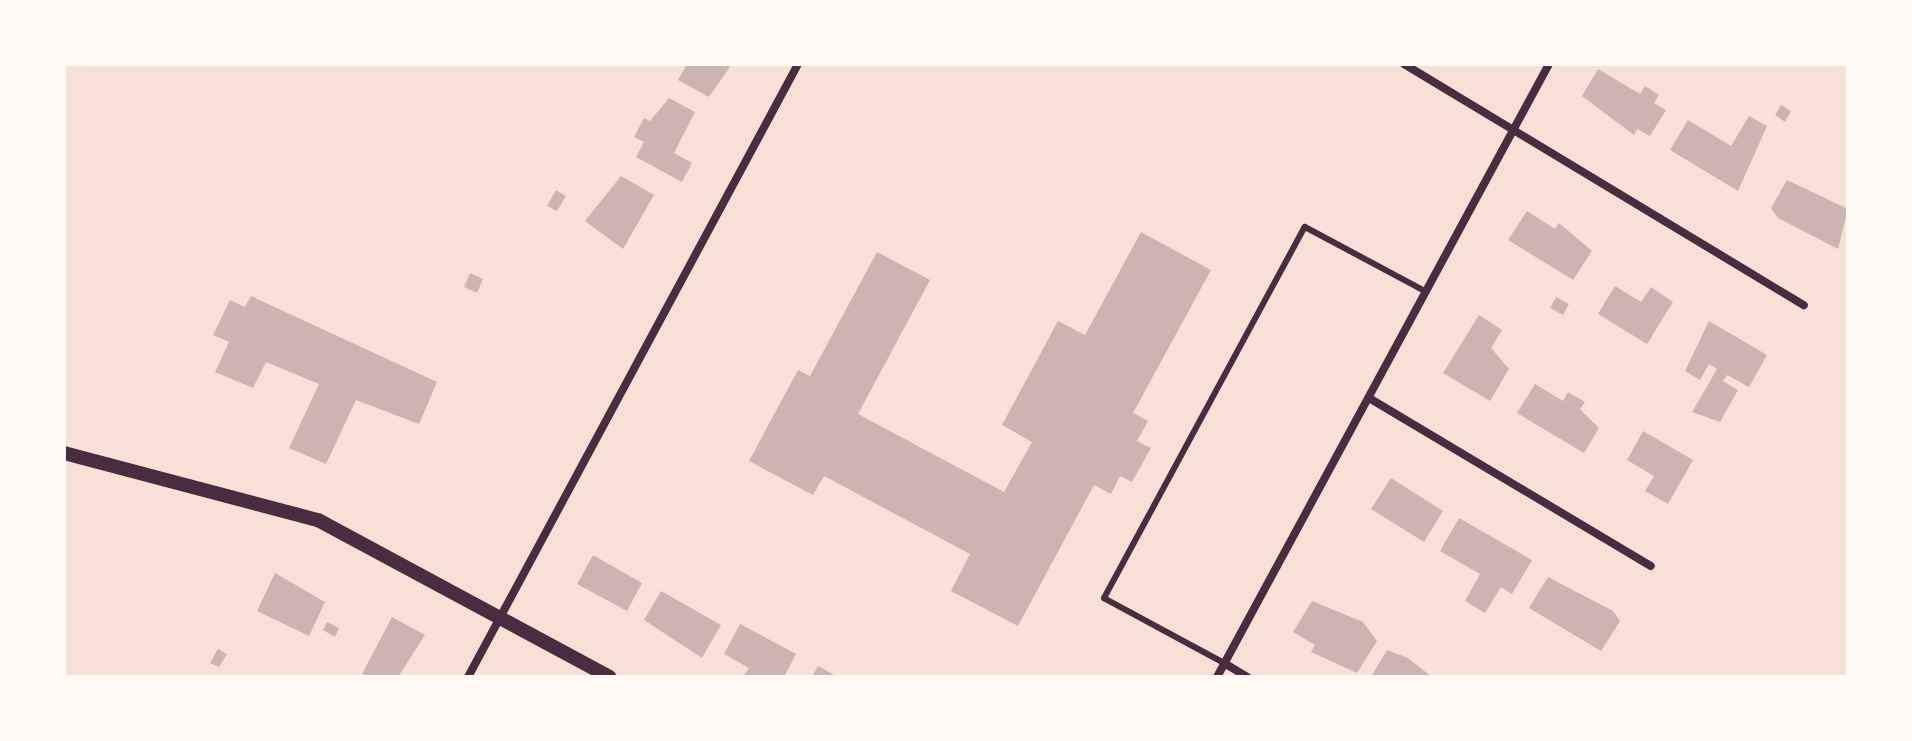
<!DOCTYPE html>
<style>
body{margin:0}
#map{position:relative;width:1912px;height:741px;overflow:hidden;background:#f7e1d7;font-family:"Roboto Condensed",sans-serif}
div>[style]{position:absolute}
.building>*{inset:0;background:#ccb4b1}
.service>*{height:6px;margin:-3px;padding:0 3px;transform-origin:3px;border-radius:3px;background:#4a2c40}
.minor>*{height:8px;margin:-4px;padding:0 4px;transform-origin:4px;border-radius:4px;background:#4a2c40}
.tertiary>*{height:14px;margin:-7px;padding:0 7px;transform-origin:7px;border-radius:7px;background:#4a2c40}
span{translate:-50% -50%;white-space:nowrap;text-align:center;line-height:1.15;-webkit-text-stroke:6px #fffaf5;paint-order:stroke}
.frame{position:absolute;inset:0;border:66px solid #fffaf5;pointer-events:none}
</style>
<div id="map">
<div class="building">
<i style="clip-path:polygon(687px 64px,732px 64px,709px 97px,678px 80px)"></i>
<i style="clip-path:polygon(1598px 69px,1640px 94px,1645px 86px,1659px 95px,1654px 103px,1666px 110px,1650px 136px,1637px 129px,1634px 135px,1582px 96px)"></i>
<i style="clip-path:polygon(669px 98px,695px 112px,674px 153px,692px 163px,682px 182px,636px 157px,644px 142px,634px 137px,644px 118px,650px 121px)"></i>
<i style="clip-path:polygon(1781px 105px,1791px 111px,1785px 122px,1775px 115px)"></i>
<i style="clip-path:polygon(1749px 116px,1767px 126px,1738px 191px,1670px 150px,1688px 120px,1731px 146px)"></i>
<i style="clip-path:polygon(621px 176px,654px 195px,623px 249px,585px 221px)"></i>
<i style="clip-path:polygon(1787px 180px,1848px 209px,1838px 249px,1778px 218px,1771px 208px)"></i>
<i style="clip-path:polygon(556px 190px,566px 196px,557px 211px,547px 206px)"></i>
<i style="clip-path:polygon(1527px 211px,1555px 229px,1559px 223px,1592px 251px,1573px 280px,1508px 240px)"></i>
<i style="clip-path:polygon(1141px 232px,1211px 270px,1133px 413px,1148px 421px,1137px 441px,1151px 448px,1132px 482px,1120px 476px,1111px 494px,1094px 485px,1018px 626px,951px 591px,970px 554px,824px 476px,813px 495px,749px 461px,798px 370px,810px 376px,877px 252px,930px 280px,858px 414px,1004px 492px,1032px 442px,1002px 425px,1058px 321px,1085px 335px)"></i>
<i style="clip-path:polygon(470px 273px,483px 279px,477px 293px,464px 287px)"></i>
<i style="clip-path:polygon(1615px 286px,1641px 302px,1651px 287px,1673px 302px,1647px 344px,1598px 314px)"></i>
<i style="clip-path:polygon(251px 296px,437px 382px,419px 424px,356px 400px,326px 464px,289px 448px,319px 384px,266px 362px,253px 388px,215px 372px,229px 342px,213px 335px,230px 300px,245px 307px)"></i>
<i style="clip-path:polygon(1556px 297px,1569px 304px,1563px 315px,1550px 308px)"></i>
<i style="clip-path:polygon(1479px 315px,1502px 330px,1491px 348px,1509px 369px,1490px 401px,1443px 373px)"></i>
<i style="clip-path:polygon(1709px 321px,1767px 355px,1749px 387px,1727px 375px,1723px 381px,1738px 390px,1720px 422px,1692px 412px,1717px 369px,1709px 364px,1700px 380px,1685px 371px)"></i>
<i style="clip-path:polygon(1535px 384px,1563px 401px,1568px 392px,1585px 402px,1580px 409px,1599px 428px,1584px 453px,1517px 413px)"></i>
<i style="clip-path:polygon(1643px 431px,1693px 460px,1668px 504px,1645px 491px,1654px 476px,1627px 460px)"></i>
<i style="clip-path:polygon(1391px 478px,1443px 511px,1424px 542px,1371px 509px)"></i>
<i style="clip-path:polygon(1459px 518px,1532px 560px,1512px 594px,1501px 587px,1485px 613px,1465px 601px,1480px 574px,1440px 551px)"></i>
<i style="clip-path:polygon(593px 555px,642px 583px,627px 611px,577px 584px)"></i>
<i style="clip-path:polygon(275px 573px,325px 602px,309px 636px,257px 611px)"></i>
<i style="clip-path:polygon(1548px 577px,1613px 611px,1620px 621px,1601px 651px,1529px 608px)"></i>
<i style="clip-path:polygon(661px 591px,721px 625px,702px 658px,644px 620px)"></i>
<i style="clip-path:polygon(1312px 601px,1363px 622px,1377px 641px,1357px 673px,1311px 652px,1315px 645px,1293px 632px)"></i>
<i style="clip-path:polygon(392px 617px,425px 635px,398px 677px,368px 677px,362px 674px)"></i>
<i style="clip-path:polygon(327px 622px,339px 628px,335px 637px,323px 630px)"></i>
<i style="clip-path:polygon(740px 624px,796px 654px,784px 677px,743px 677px,749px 668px,724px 654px)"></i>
<i style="clip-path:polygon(218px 649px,227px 654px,219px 667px,210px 663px)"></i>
<i style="clip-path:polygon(1387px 650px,1408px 658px,1432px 677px,1371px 677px)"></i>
<i style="clip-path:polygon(818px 666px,838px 677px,812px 677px)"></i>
</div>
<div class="service">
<i style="left:1224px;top:663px;width:136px;rotate:-151.6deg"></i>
<i style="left:1104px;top:598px;width:422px;rotate:-61.6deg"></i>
<i style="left:1305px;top:227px;width:136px;rotate:28.1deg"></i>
</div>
<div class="minor">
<i style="left:1404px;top:64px;width:467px;rotate:31.1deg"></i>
<i style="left:1369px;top:398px;width:328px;rotate:30.8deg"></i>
<i style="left:1224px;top:663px;width:27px;rotate:31deg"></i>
<i style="left:468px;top:677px;width:696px;rotate:-61.7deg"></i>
<i style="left:1217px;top:677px;width:697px;rotate:-61.56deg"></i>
</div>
<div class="tertiary">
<i style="left:64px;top:453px;width:263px;rotate:14.8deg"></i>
<i style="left:318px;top:520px;width:331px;rotate:28.3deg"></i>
</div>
<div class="frame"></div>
</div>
